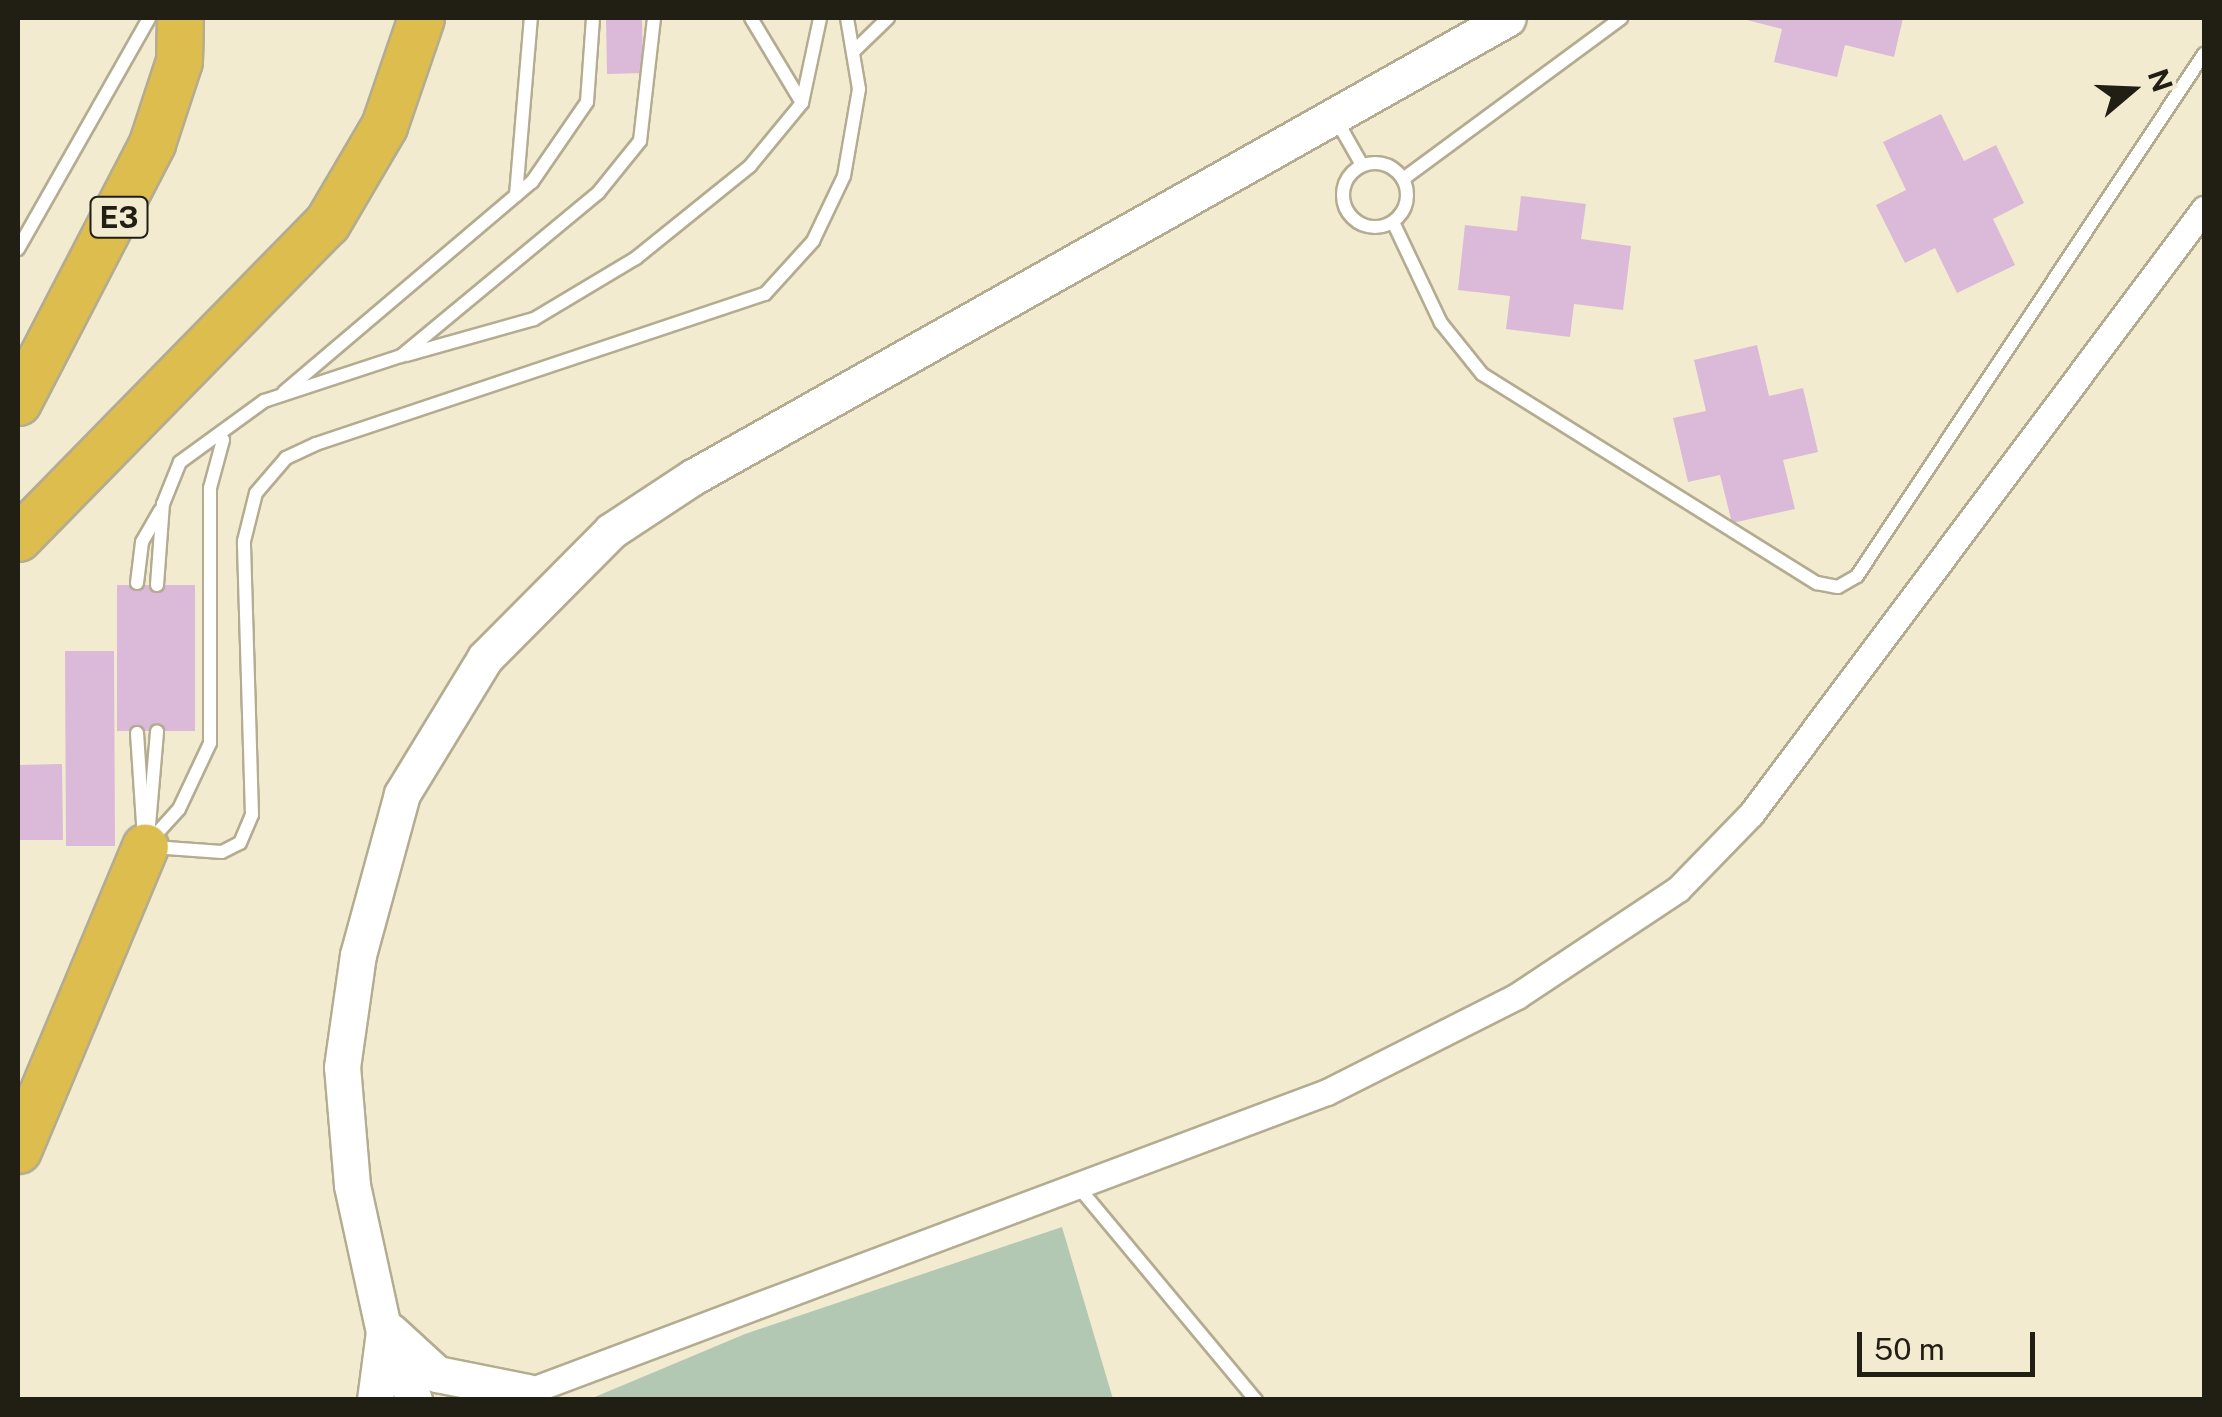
<!DOCTYPE html>
<style>
body{margin:0}
#map{position:relative;width:2222px;height:1417px;overflow:hidden;background:#f2ebcf;font-family:"Public Sans",sans-serif}
div>[style]{position:absolute}
.green>*{inset:0;background:#b3c8b3}
.building>*{inset:0;background:#dbb9d9}
.roads{filter:drop-shadow(2px 0 #b3ac91) drop-shadow(-2px 0 #b3ac91) drop-shadow(0 2px #b3ac91) drop-shadow(0 -2px #b3ac91)}
.lane>*{height:12px;margin:-6px;padding:0 6px;transform-origin:6px;border-radius:6px;background:#fff}
.lane>.ring{margin:-6px;padding:0;box-sizing:content-box;background:none;border:12px solid #fff;border-radius:50%}
.street>*{height:25px;margin:-12.5px;padding:0 12.5px;transform-origin:12.5px;border-radius:12.5px;background:#fff}
.secondary>*{height:35px;margin:-17.5px;padding:0 17.5px;transform-origin:17.5px;border-radius:17.5px;background:#fff}
.highway>*{height:45px;margin:-22.5px;padding:0 22.5px;transform-origin:22.5px;border-radius:22.5px;background:#dcbd4e}
span{translate:-50% -50%;white-space:nowrap;text-align:center;line-height:1.15;-webkit-text-stroke:9px #f2ebcf;paint-order:stroke}
.shield-label span{padding:2px 8px;background:#f2ebcf;border:2px solid;border-radius:8px;-webkit-text-stroke-width:0}
.shield-label{font-size:30px;color:#211e14;font-weight:700}
.frame{position:absolute;inset:0;border:20px solid #211e14;pointer-events:none}
.north{position:absolute;left:2082px;top:40px;width:100px;height:100px;-webkit-text-stroke:8px #f2ebcf;paint-order:stroke;rotate:71deg;font-size:28px;font-weight:700;line-height:40px;text-align:center;color:#211e14}
.north::after{content:'';display:block;margin:auto;width:35px;height:45px;background:#211e14;clip-path:polygon(50% 0,100% 100%,50% 72%,0 100%)}
.scale{position:absolute;left:1857px;top:1332px;width:178px;height:45px;box-sizing:border-box;border:5px solid #211e14;border-top:0;padding-left:12px;font-size:30px;line-height:35px;white-space:nowrap;color:#211e14;-webkit-text-stroke:8px #f2ebcf;paint-order:stroke}
</style>
<div id="map">
<div class="green">
<i style="clip-path:polygon(1062px 1227px,1113px 1399px,590px 1399px,745px 1334px)"></i>
</div>
<div class="building">
<i style="clip-path:polygon(606px 18px,642px 18px,643px 73px,607px 74px)"></i>
<i style="clip-path:polygon(1739px 18px,1903px 18px,1894px 57px,1845px 45px,1837px 77px,1774px 62px,1782px 29px)"></i>
<i style="clip-path:polygon(1941px 114px,1964px 161px,1996px 145px,2024px 203px,1993px 219px,2015px 265px,1957px 293px,1935px 248px,1905px 263px,1876px 205px,1906px 190px,1883px 142px)"></i>
<i style="clip-path:polygon(1521px 196px,1586px 204px,1581px 239px,1631px 246px,1623px 310px,1574px 304px,1570px 337px,1506px 329px,1510px 296px,1458px 290px,1465px 225px,1517px 231px)"></i>
<i style="clip-path:polygon(1757px 345px,1769px 396px,1803px 388px,1818px 452px,1783px 460px,1795px 509px,1732px 523px,1720px 475px,1688px 482px,1673px 418px,1706px 411px,1694px 360px)"></i>
<i style="clip-path:polygon(117px 585px,195px 585px,195px 731px,117px 731px)"></i>
<i style="clip-path:polygon(65px 651px,114px 651px,115px 846px,66px 846px)"></i>
<i style="clip-path:polygon(62px 764px,63px 840px,18px 840px,18px 765px)"></i>
</div>
<div class="roads">
<div class="lane">
<i style="left:751px;top:18px;width:99px;rotate:59deg"></i>
<i style="left:853px;top:52px;width:49px;rotate:-44.2deg"></i>
<i style="left:1337px;top:121px;width:51px;rotate:60.4deg"></i>
<i class="ring" style="left:1343px;top:163px;width:52px;height:52px"></i>
<i style="left:1403px;top:179px;width:271px;rotate:-36.4deg"></i>
<i style="left:516px;top:195px;width:178px;rotate:-85.2deg"></i>
<i style="left:1393px;top:222px;width:112px;rotate:64.6deg"></i>
<i style="left:1441px;top:323px;width:65px;rotate:51.2deg"></i>
<i style="left:1482px;top:374px;width:395px;rotate:32deg"></i>
<i style="left:1817px;top:583px;width:21px;rotate:11deg"></i>
<i style="left:1838px;top:587px;width:22px;rotate:-30deg"></i>
<i style="left:1857px;top:576px;width:627px;rotate:-56.39deg"></i>
<i style="left:18px;top:249px;width:266px;rotate:-60.4deg"></i>
<i style="left:406px;top:355px;width:133px;rotate:-15.7deg"></i>
<i style="left:534px;top:319px;width:119px;rotate:-30.9deg"></i>
<i style="left:636px;top:258px;width:146px;rotate:-38.9deg"></i>
<i style="left:750px;top:166px;width:82px;rotate:-50.5deg"></i>
<i style="left:802px;top:103px;width:87px;rotate:-78deg"></i>
<i style="left:284px;top:392px;width:325px;rotate:-40.3deg"></i>
<i style="left:532px;top:182px;width:97px;rotate:-55.5deg"></i>
<i style="left:587px;top:102px;width:84px;rotate:-85.9deg"></i>
<i style="left:137px;top:583px;width:41px;rotate:-83deg"></i>
<i style="left:142px;top:542px;width:36px;rotate:-60deg"></i>
<i style="left:157px;top:585px;width:81px;rotate:-85.8deg"></i>
<i style="left:163px;top:504px;width:45px;rotate:-68deg"></i>
<i style="left:180px;top:462px;width:104px;rotate:-36deg"></i>
<i style="left:264px;top:401px;width:144px;rotate:-18.2deg"></i>
<i style="left:401px;top:356px;width:256px;rotate:-39.6deg"></i>
<i style="left:598px;top:193px;width:67px;rotate:-51.1deg"></i>
<i style="left:640px;top:141px;width:124px;rotate:-83.5deg"></i>
<i style="left:137px;top:733px;width:106px;rotate:86.2deg"></i>
<i style="left:148px;top:837px;width:106px;rotate:-85.1deg"></i>
<i style="left:150px;top:841px;width:43px;rotate:-47.8deg"></i>
<i style="left:179px;top:809px;width:73px;rotate:-64.8deg"></i>
<i style="left:210px;top:743px;width:255px;rotate:-90deg"></i>
<i style="left:210px;top:488px;width:50px;rotate:-74.8deg"></i>
<i style="left:153px;top:847px;width:69px;rotate:4.1deg"></i>
<i style="left:222px;top:852px;width:20px;rotate:-27deg"></i>
<i style="left:240px;top:843px;width:30px;rotate:-67deg"></i>
<i style="left:252px;top:815px;width:274px;rotate:-91.7deg"></i>
<i style="left:244px;top:541px;width:49px;rotate:-76deg"></i>
<i style="left:256px;top:493px;width:46px;rotate:-49.4deg"></i>
<i style="left:286px;top:458px;width:33px;rotate:-25deg"></i>
<i style="left:316px;top:444px;width:473px;rotate:-18.5deg"></i>
<i style="left:765px;top:294px;width:72px;rotate:-47.8deg"></i>
<i style="left:813px;top:241px;width:72px;rotate:-64.5deg"></i>
<i style="left:844px;top:176px;width:88px;rotate:-80.2deg"></i>
<i style="left:859px;top:89px;width:72px;rotate:-99.6deg"></i>
<i style="left:1075px;top:1183px;width:283px;rotate:50.2deg"></i>
</div>
<div class="street">
<i style="left:511px;top:1398px;width:871px;rotate:-20.56deg"></i>
<i style="left:1327px;top:1092px;width:213px;rotate:-26.8deg"></i>
<i style="left:1517px;top:996px;width:193px;rotate:-33.6deg"></i>
<i style="left:1678px;top:889px;width:105px;rotate:-45.8deg"></i>
<i style="left:1751px;top:814px;width:756px;rotate:-53.18deg"></i>
</div>
<div class="secondary">
<i style="left:390px;top:1331px;width:64px;rotate:42.5deg"></i>
<i style="left:437px;top:1374px;width:93px;rotate:11.2deg"></i>
<i style="left:393px;top:1340px;width:64px;rotate:70.7deg"></i>
<i style="left:375px;top:1400px;width:69px;rotate:-82.5deg"></i>
<i style="left:384px;top:1332px;width:150px;rotate:-102.3deg"></i>
<i style="left:352px;top:1185px;width:118px;rotate:-94.8deg"></i>
<i style="left:342px;top:1067px;width:113px;rotate:-81.9deg"></i>
<i style="left:358px;top:955px;width:167px;rotate:-74.7deg"></i>
<i style="left:402px;top:794px;width:159px;rotate:-58.6deg"></i>
<i style="left:485px;top:658px;width:179px;rotate:-45.2deg"></i>
<i style="left:611px;top:531px;width:98px;rotate:-33.4deg"></i>
<i style="left:693px;top:477px;width:935px;rotate:-29.39deg"></i>
</div>
<div class="highway">
<i style="left:18px;top:402px;width:292px;rotate:-62.6deg"></i>
<i style="left:152px;top:143px;width:86px;rotate:-71.8deg"></i>
<i style="left:179px;top:61px;width:43px;rotate:-88.7deg"></i>
<i style="left:18px;top:538px;width:441px;rotate:-45.6deg"></i>
<i style="left:327px;top:223px;width:113px;rotate:-59.6deg"></i>
<i style="left:384px;top:126px;width:114px;rotate:-71.1deg"></i>
<i style="left:18px;top:1150px;width:329px;rotate:-67.3deg"></i>
</div>
</div>
<div class="shield-label">
<span style="left:119px;top:217px">E3</span>
</div>
<div class="frame"></div>
<div class="north">N</div>
<div class="scale">50 m</div>
</div>
